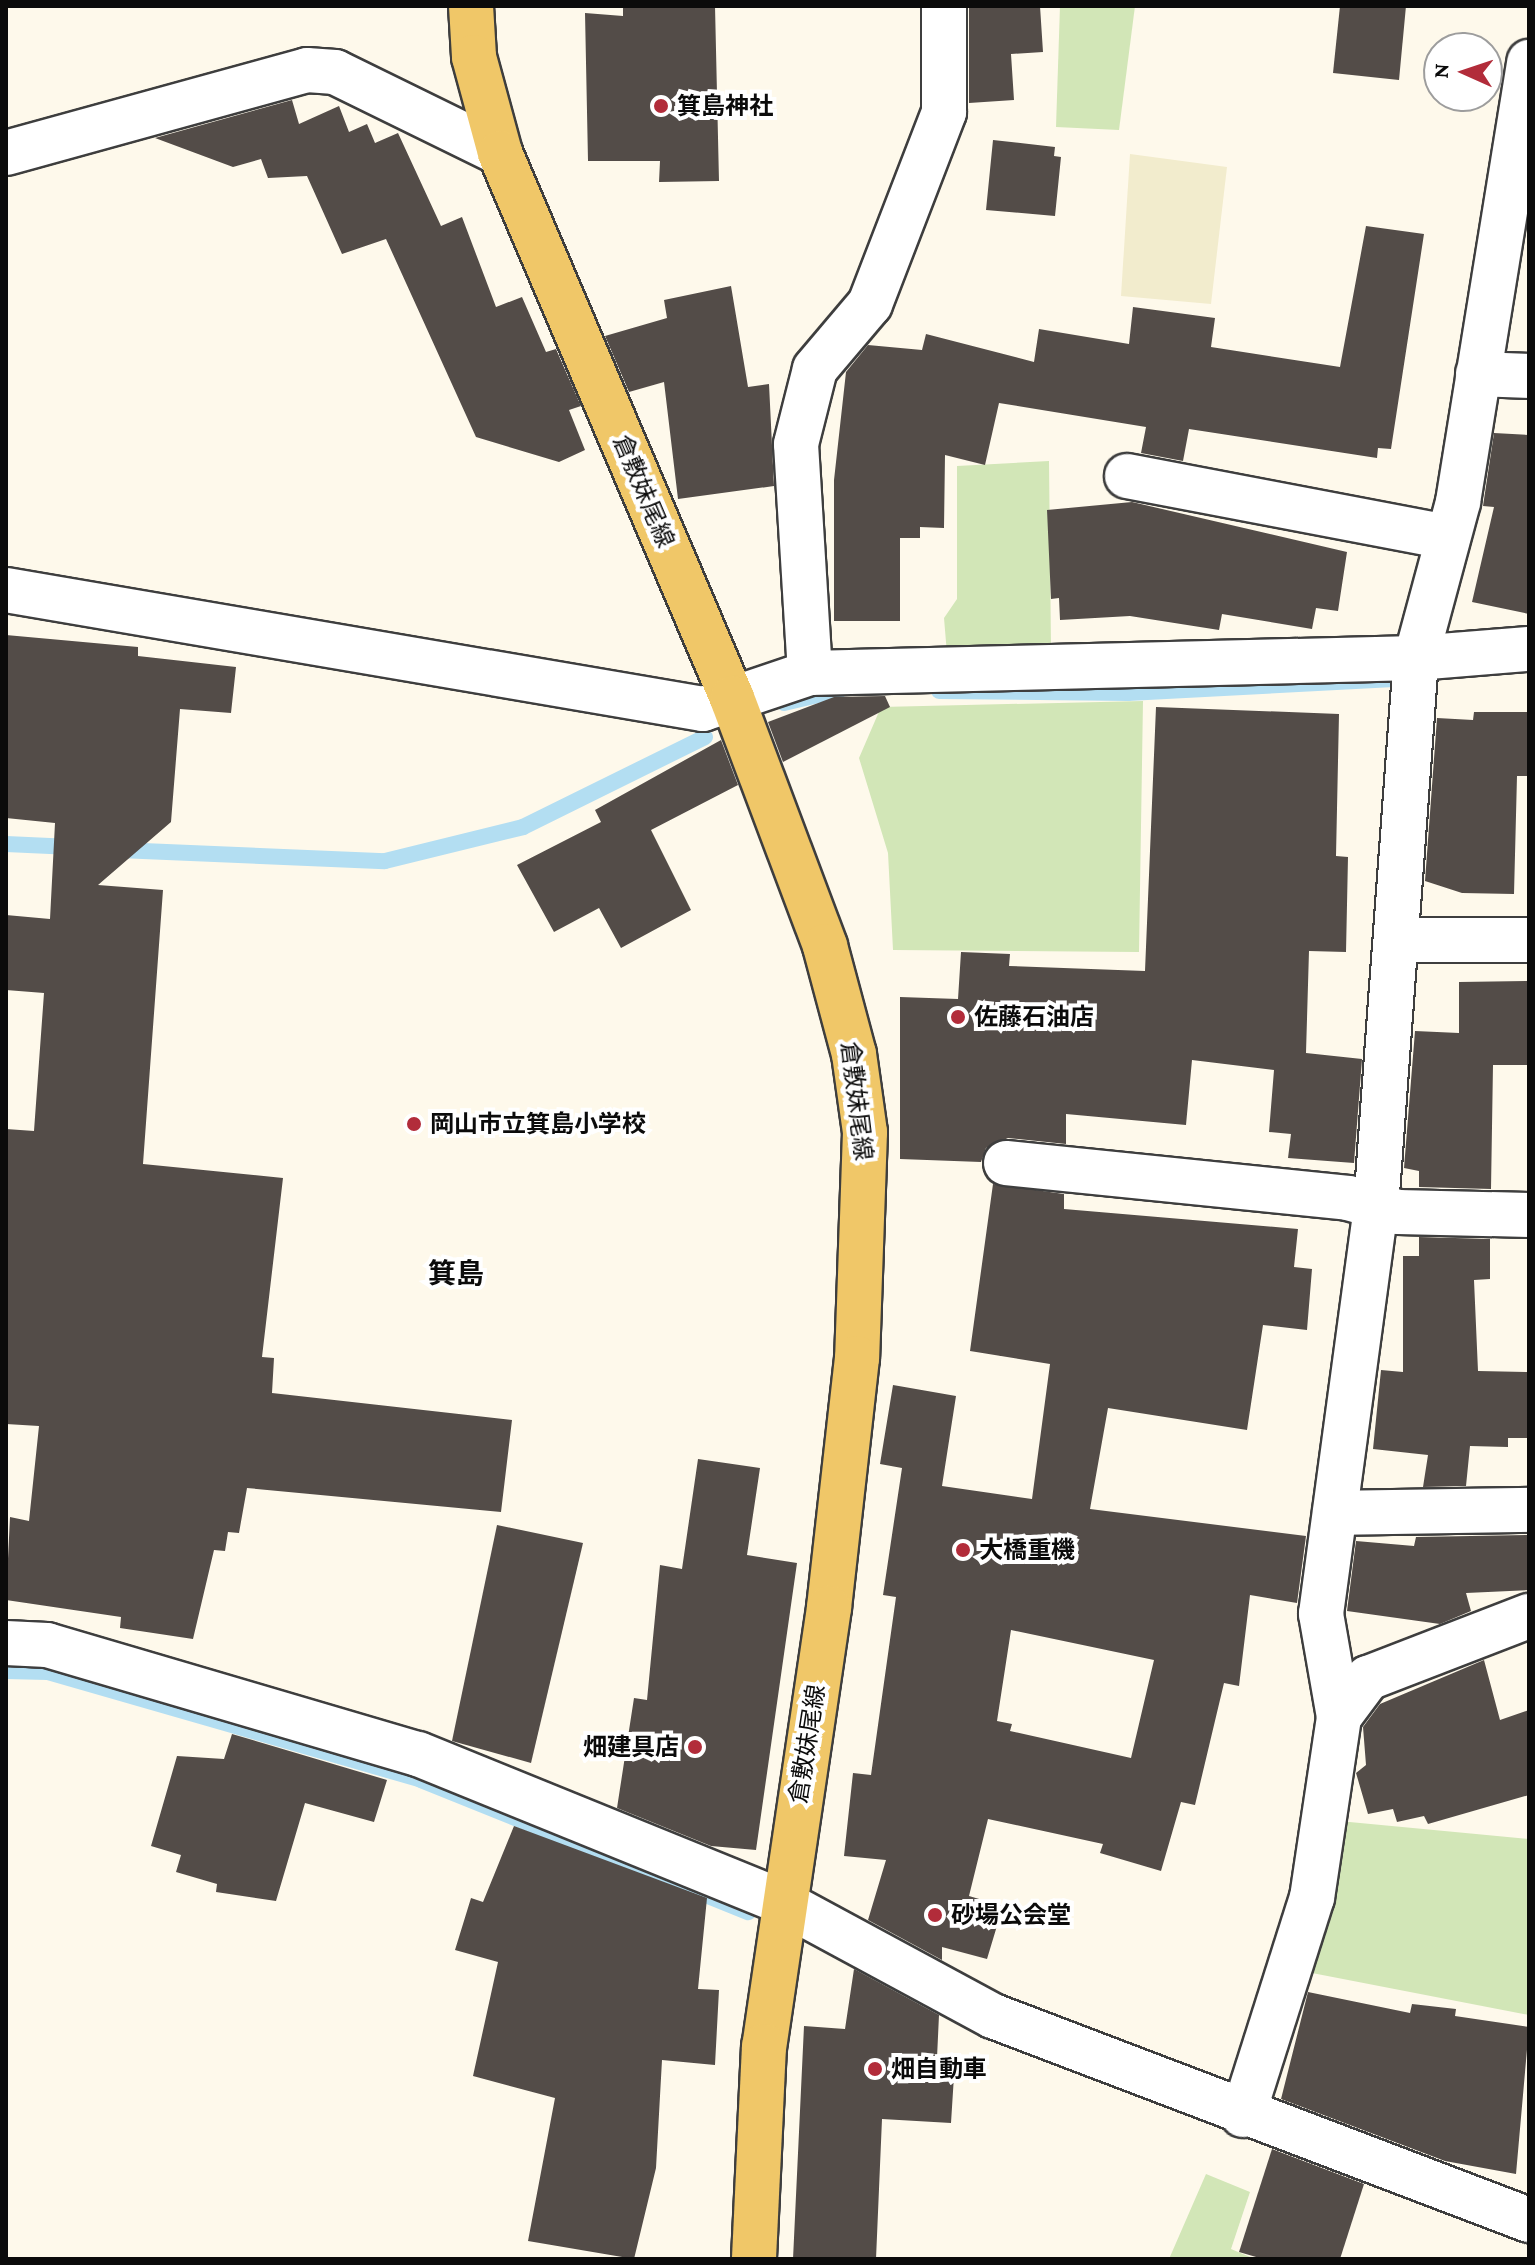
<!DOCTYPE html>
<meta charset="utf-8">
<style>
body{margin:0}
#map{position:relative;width:1535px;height:2265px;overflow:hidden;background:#fef9eb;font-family:"Crimson Pro","Noto Sans JP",serif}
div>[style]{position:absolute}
.farmland>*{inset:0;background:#f2eccd}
.green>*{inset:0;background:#d2e6b7}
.stream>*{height:16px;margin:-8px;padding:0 8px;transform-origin:8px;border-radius:8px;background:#b3def2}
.building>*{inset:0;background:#534c48}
.roads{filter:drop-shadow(2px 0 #3e3e3e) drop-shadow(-2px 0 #3e3e3e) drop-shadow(0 2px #3e3e3e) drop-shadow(0 -2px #3e3e3e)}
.minor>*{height:44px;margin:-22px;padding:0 22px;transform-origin:22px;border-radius:22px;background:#fff}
.major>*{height:44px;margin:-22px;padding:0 22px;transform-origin:22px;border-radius:22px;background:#f0c768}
.dots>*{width:22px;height:22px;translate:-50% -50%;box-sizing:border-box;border:4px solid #fff;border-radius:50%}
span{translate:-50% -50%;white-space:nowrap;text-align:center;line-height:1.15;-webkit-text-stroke:8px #fff;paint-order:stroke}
.poi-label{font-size:24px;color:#0b0b0b;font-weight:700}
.left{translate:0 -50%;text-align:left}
.right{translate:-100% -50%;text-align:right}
.street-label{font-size:24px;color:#0b0b0b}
.quarter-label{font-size:28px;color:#0b0b0b;font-weight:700}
.frame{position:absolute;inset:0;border:8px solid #0b0b0b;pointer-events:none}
.north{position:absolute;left:1423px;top:32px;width:80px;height:80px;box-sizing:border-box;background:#fff;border:2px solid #9d9d9d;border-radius:50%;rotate:273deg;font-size:22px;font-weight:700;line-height:32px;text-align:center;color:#0b0b0b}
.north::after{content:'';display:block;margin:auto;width:28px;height:36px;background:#b22c3a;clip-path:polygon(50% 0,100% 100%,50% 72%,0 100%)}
</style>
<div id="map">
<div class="farmland">
<i style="clip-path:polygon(1130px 154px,1227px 167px,1211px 304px,1121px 296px)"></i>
</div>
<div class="green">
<i style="clip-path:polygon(1060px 6px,1135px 6px,1119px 130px,1056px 127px)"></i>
<i style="clip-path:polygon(1049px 461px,1051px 648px,947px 654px,944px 618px,957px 599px,957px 466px)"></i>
<i style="clip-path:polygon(1143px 701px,1139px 952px,893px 950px,888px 853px,859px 758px,881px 707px)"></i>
<i style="clip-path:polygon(1339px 1821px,1529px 1839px,1529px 2015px,1312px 1973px)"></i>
<i style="clip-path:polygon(1206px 2174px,1250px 2192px,1231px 2249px,1255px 2259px,1169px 2259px)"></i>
</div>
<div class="stream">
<i style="left:939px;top:691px;width:189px;rotate:0.6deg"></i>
<i style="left:1128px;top:693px;width:271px;rotate:-3deg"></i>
<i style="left:784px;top:703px;width:57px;rotate:-13.1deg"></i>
<i style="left:6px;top:844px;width:66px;rotate:2.6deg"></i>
<i style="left:119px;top:850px;width:266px;rotate:2.4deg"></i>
<i style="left:385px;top:861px;width:142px;rotate:-13.8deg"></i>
<i style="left:523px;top:827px;width:203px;rotate:-26.3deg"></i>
<i style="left:6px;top:1671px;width:42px;rotate:1.4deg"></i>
<i style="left:48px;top:1672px;width:388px;rotate:16.1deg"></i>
<i style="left:421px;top:1780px;width:353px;rotate:22deg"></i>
</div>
<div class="building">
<i style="clip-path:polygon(623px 6px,715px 6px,719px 181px,659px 182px,660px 161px,588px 161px,585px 13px,623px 16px)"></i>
<i style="clip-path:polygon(969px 6px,1040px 6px,1043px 52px,1011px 54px,1014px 100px,969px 103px)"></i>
<i style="clip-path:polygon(1340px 6px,1406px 6px,1399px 80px,1333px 73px)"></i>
<i style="clip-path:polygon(292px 100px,299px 124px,339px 106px,349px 132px,367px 124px,375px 143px,398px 133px,441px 226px,462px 217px,496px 307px,522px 297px,546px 352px,556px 349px,581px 406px,569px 410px,585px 450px,559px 462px,476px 437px,386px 239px,342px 254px,307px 176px,268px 178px,261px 159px,233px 167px,155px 138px)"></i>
<i style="clip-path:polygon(993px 140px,1055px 147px,1054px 156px,1061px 157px,1055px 216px,986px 210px)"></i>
<i style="clip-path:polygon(1366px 226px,1424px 234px,1391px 449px,1378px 448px,1377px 458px,1189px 429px,1183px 461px,1141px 453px,1146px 427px,999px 403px,985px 465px,945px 455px,944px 528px,920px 527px,920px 538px,900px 538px,900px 621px,834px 621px,834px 480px,846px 372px,868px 345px,922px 350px,926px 334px,1034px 362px,1039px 329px,1129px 344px,1133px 307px,1215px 318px,1211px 347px,1340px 367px)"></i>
<i style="clip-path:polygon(731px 286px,748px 387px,769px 384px,774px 486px,678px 499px,664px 382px,629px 392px,605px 336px,667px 318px,664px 300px)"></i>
<i style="clip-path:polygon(1494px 433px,1529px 435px,1529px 614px,1472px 602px,1494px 507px,1483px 506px)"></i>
<i style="clip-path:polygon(1132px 502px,1347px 552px,1338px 611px,1316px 608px,1312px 629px,1222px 614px,1219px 630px,1130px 616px,1060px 620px,1059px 598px,1051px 599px,1047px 510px)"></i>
<i style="clip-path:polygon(6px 635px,138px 647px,138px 656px,236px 667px,231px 713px,180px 709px,171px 822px,98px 885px,163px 890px,143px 1164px,283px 1178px,262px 1357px,274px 1358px,272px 1393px,512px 1420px,501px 1512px,247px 1488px,239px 1533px,228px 1532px,225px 1551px,214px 1550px,193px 1639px,120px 1628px,121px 1617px,6px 1600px,10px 1517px,29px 1521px,39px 1426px,6px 1424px,6px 1129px,34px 1131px,44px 993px,6px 990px,6px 915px,50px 919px,55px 823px,6px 818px)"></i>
<i style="clip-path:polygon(885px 696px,890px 707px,783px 762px,768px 722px,834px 697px)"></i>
<i style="clip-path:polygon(1156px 707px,1339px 714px,1336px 856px,1348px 857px,1346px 952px,1309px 951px,1306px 1053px,1362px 1059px,1354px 1163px,1288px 1158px,1291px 1134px,1269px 1132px,1274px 1070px,1192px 1060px,1186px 1125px,1066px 1114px,1066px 1144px,1008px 1138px,986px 1148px,981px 1162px,900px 1159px,900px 997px,958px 999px,961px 952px,1010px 954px,1009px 966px,1145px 971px)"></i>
<i style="clip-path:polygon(1474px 712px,1529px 712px,1529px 776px,1517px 776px,1514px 894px,1462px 893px,1425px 881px,1437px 718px,1473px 720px)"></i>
<i style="clip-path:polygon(721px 740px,738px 785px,651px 830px,691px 910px,621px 948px,599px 908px,554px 932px,517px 865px,601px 822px,595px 810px)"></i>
<i style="clip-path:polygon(1527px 981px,1529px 1065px,1493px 1065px,1491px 1189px,1419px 1187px,1419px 1171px,1404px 1168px,1415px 1031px,1459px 1033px,1459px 982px)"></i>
<i style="clip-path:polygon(evenodd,993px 1184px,1064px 1194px,1064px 1209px,1298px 1229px,1294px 1267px,1312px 1269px,1307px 1330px,1263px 1325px,1247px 1430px,1108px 1408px,1090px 1509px,1306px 1536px,1297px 1603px,1250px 1595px,1239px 1686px,1224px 1683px,1195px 1805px,1181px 1802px,1161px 1871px,1100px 1853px,1103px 1844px,988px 1819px,969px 1896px,1003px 1906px,987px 1959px,942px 1947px,942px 1960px,868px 1920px,886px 1860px,844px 1856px,853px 1773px,871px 1775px,896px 1597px,883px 1595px,902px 1468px,880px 1464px,893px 1385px,956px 1396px,942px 1486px,1032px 1499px,1050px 1364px,970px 1351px,993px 1184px,1011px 1630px,1154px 1660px,1131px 1758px,1010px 1731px,1012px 1724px,997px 1721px,1011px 1630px)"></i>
<i style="clip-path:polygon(1419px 1237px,1490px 1239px,1490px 1279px,1474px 1280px,1478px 1371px,1529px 1372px,1529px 1438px,1508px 1438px,1508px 1447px,1470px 1446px,1466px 1486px,1423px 1487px,1428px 1455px,1373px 1449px,1381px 1370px,1403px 1372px,1403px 1256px,1419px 1256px)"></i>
<i style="clip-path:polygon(698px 1459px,760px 1468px,747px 1555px,797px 1563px,756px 1850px,711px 1846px,617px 1808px,634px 1698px,647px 1700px,660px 1565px,682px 1569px)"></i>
<i style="clip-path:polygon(497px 1525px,583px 1543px,531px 1763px,452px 1741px)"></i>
<i style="clip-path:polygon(1529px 1535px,1529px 1590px,1466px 1593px,1471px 1611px,1440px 1624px,1347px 1611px,1356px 1541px,1414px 1546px,1416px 1537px)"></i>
<i style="clip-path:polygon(1484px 1660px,1500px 1720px,1529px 1710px,1529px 1795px,1428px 1824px,1424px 1816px,1397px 1822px,1393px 1809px,1368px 1814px,1356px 1773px,1366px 1765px,1363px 1727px,1380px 1704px)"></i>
<i style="clip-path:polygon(232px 1734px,387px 1780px,374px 1822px,305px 1803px,276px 1901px,216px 1892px,217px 1884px,176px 1872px,181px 1855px,151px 1846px,177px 1756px,224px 1759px)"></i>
<i style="clip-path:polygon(514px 1826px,707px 1898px,698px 1989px,719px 1990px,715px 2065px,662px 2060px,656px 2168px,634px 2259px,528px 2241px,555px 2098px,473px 2076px,498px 1962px,455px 1950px,471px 1898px,483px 1902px)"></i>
<i style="clip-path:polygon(854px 1969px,939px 2015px,937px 2058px,955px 2060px,951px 2123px,882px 2119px,876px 2259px,793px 2259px,804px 2026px,845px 2029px)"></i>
<i style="clip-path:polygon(1308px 1992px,1410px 2013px,1412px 2004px,1456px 2009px,1455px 2016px,1529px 2027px,1516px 2174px,1445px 2161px,1281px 2099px)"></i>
<i style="clip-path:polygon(1272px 2149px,1364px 2184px,1340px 2259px,1263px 2259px,1239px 2252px)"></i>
</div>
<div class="roads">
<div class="minor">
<i style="left:6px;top:153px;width:312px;rotate:-15.4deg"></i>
<i style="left:307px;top:70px;width:28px;rotate:4deg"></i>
<i style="left:335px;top:72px;width:184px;rotate:26.1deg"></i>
<i style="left:1478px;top:374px;width:51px;rotate:2.2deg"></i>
<i style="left:1127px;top:476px;width:326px;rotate:10.8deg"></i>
<i style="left:6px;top:590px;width:707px;rotate:9.69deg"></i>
<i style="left:703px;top:709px;width:113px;rotate:-18.6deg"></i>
<i style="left:810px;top:673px;width:606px;rotate:-1.42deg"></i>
<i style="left:1416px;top:658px;width:113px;rotate:-4.6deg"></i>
<i style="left:810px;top:673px;width:229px;rotate:-93.5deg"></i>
<i style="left:796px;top:444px;width:77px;rotate:-75.8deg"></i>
<i style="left:815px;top:369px;width:85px;rotate:-49.8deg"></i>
<i style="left:870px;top:304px;width:206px;rotate:-68.9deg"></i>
<i style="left:944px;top:112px;width:106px;rotate:-90deg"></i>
<i style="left:1400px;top:940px;width:129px"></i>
<i style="left:1006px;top:1163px;width:344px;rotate:5.8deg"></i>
<i style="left:1348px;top:1198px;width:52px;rotate:15.6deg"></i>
<i style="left:1398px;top:1212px;width:131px;rotate:1.3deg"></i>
<i style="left:1335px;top:1513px;width:194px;rotate:-0.9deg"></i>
<i style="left:6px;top:1643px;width:41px;rotate:2.8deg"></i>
<i style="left:47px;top:1645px;width:387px;rotate:16.4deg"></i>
<i style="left:418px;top:1754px;width:393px;rotate:22.1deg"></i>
<i style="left:782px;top:1902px;width:240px;rotate:28.4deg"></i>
<i style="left:993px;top:2016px;width:574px;rotate:20.84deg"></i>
<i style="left:1339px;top:1717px;width:105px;rotate:-99.9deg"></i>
<i style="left:1321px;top:1614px;width:411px;rotate:-82.3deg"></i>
<i style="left:1376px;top:1207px;width:550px;rotate:-85.83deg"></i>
<i style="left:1416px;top:658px;width:162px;rotate:-74.9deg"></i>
<i style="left:1458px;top:502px;width:446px;rotate:-80.8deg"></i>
<i style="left:1243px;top:2115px;width:228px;rotate:-72.4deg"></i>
<i style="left:1312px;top:1898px;width:183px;rotate:-81.5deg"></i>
<i style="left:1339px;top:1717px;width:49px;rotate:-53.4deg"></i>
<i style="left:1368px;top:1678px;width:173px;rotate:-21.1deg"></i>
</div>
<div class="major">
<i style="left:471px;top:6px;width:51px;rotate:86.6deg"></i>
<i style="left:474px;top:57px;width:99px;rotate:74.8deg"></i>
<i style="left:500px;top:153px;width:592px;rotate:66.94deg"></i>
<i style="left:732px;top:698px;width:265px;rotate:69.4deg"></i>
<i style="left:825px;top:946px;width:112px;rotate:75deg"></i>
<i style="left:854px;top:1054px;width:79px;rotate:82deg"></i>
<i style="left:865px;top:1132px;width:226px;rotate:92deg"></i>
<i style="left:857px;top:1358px;width:252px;rotate:96.4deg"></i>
<i style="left:829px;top:1608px;width:443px;rotate:98.4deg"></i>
<i style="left:764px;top:2046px;width:213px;rotate:92.7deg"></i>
</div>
</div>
<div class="dots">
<i style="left:661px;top:106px;background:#b22c3a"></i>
<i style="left:958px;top:1017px;background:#b22c3a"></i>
<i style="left:414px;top:1124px;background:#b22c3a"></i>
<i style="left:963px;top:1550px;background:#b22c3a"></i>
<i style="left:695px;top:1747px;background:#b22c3a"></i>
<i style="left:935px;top:1915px;background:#b22c3a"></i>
<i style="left:875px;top:2069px;background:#b22c3a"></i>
</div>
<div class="poi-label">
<span class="left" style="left:677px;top:106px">箕島神社</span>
<span class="left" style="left:974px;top:1017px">佐藤石油店</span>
<span class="left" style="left:430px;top:1124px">岡山市立箕島小学校</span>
<span class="left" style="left:979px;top:1550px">大橋重機</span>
<span class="right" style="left:679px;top:1747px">畑建具店</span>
<span class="left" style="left:951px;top:1915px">砂場公会堂</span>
<span class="left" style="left:891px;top:2069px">畑自動車</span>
</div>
<div class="street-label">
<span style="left:644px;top:491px;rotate:67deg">倉敷妹尾線</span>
<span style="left:857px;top:1101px;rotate:83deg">倉敷妹尾線</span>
<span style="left:807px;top:1744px;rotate:-81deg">倉敷妹尾線</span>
</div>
<div class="quarter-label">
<span style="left:456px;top:1274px">箕島</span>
</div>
<div class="frame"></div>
<div class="north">N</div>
</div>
